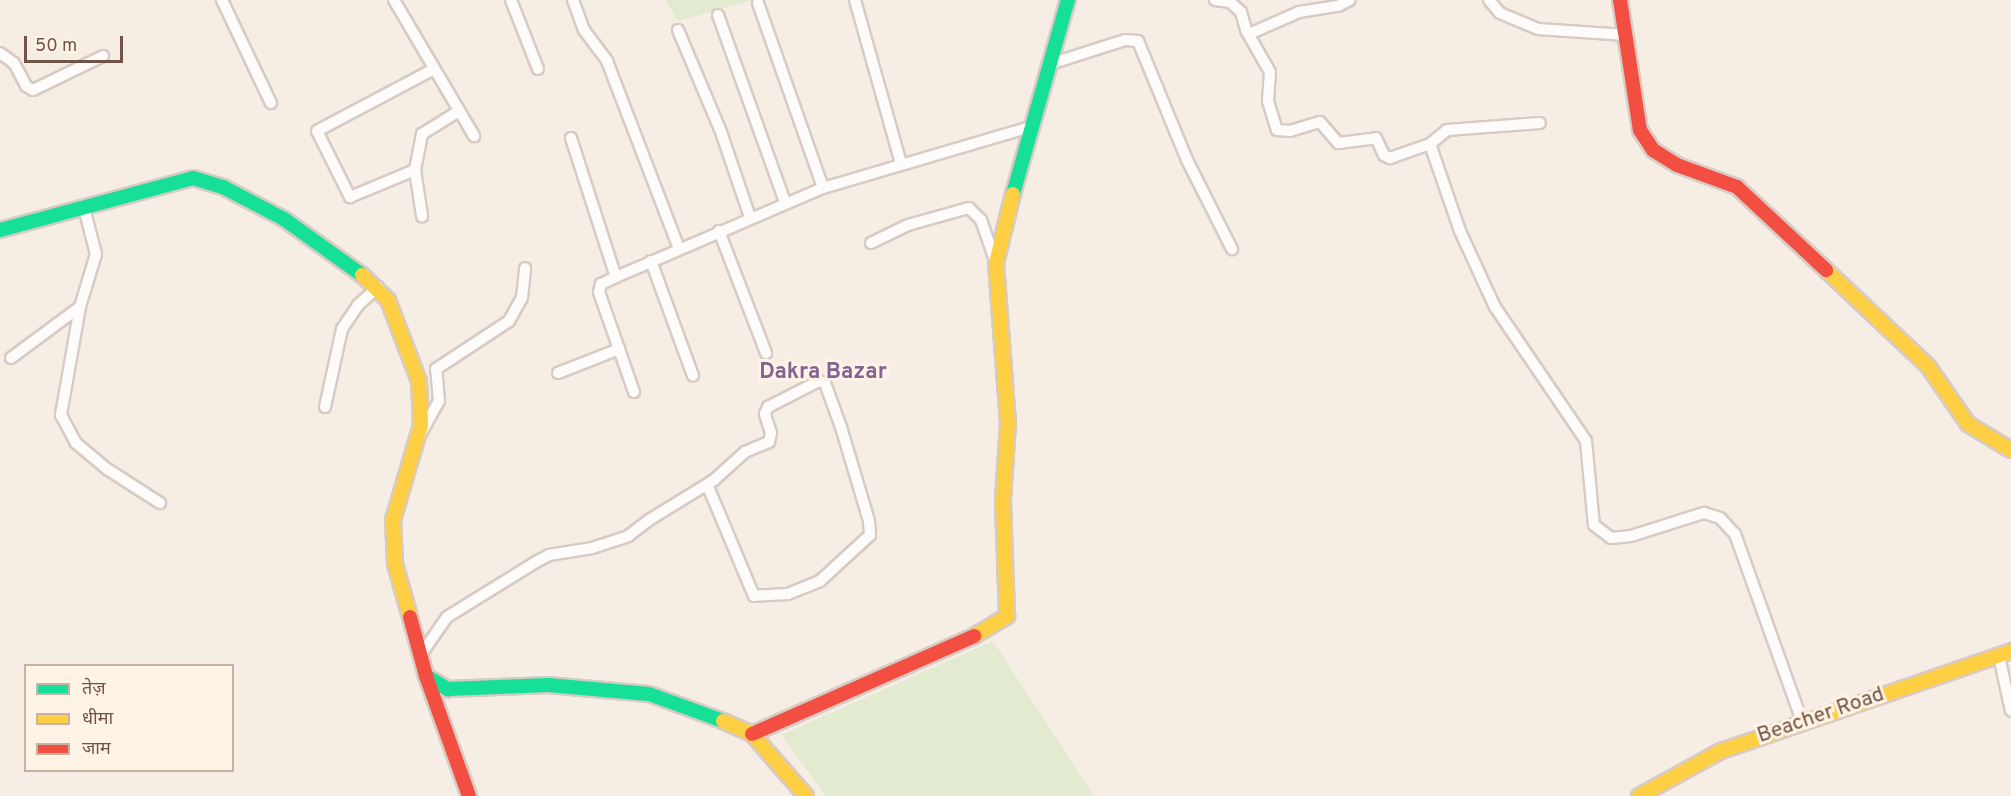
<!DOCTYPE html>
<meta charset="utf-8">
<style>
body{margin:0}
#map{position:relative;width:2011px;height:796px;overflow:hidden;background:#f6eee5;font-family:Overpass,"Noto Sans Devanagari",sans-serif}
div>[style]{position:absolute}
.green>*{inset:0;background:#e2ebd0}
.roads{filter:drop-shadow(2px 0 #d7cbc4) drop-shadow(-2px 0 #d7cbc4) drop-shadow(0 2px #d7cbc4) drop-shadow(0 -2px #d7cbc4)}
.street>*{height:10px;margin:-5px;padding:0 5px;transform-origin:5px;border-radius:5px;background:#fefcfb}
.fast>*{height:14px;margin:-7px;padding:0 7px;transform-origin:7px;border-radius:7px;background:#16e098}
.slow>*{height:14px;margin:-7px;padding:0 7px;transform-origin:7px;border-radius:7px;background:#ffcf43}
.jam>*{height:14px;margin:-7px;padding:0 7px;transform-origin:7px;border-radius:7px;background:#f24e42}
span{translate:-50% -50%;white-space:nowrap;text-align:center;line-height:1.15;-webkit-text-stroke:6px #fff3e5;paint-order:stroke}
.street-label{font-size:21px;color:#715447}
.neighbourhood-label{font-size:22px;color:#816395;font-weight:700}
.legend{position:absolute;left:24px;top:664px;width:210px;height:108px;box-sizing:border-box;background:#fff3e5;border:2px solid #c6b3a6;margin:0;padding:8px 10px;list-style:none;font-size:18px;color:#715447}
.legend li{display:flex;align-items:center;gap:12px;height:30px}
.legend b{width:30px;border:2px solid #c6b3a6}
.scale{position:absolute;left:24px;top:36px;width:99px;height:27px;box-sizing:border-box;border:3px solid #715447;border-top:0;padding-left:8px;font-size:18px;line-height:21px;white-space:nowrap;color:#715447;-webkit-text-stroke:4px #fff3e5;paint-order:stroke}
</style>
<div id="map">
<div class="green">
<i style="clip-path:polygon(665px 0,752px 0,678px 21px)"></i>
<i style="clip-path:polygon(993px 641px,1094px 796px,826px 796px,781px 735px)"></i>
</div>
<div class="roads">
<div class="street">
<i style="left:222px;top:0;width:114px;rotate:64.6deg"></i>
<i style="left:394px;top:0;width:158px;rotate:59.5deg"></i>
<i style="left:511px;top:0;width:74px;rotate:68.6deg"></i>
<i style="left:573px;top:0;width:32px;rotate:70deg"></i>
<i style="left:584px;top:30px;width:39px;rotate:53deg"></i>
<i style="left:607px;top:61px;width:201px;rotate:69deg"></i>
<i style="left:855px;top:0;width:170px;rotate:74.3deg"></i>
<i style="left:1215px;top:0;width:15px;rotate:8deg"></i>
<i style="left:1230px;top:2px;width:15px;rotate:42deg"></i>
<i style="left:1241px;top:12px;width:19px;rotate:74deg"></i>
<i style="left:1246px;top:30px;width:48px;rotate:60.3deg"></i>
<i style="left:1270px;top:72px;width:29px;rotate:94deg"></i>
<i style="left:1268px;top:101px;width:30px;rotate:73deg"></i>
<i style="left:1277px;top:130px;width:13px;rotate:4deg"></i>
<i style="left:1290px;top:131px;width:31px;rotate:-17deg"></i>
<i style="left:1320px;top:122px;width:28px;rotate:49deg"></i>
<i style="left:1338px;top:143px;width:38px;rotate:-7deg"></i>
<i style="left:1376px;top:138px;width:19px;rotate:65deg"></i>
<i style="left:1384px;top:155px;width:7px;rotate:27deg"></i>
<i style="left:1390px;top:158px;width:42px;rotate:-19.3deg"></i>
<i style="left:1430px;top:144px;width:92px;rotate:71deg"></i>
<i style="left:1460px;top:231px;width:84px;rotate:65.3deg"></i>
<i style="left:1495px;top:307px;width:162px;rotate:55.8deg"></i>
<i style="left:1586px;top:441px;width:84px;rotate:84.6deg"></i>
<i style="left:1594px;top:525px;width:21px;rotate:37deg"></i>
<i style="left:1611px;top:538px;width:20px;rotate:-6deg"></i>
<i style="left:1631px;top:536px;width:77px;rotate:-17.5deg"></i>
<i style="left:1704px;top:513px;width:17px;rotate:17deg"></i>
<i style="left:1720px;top:518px;width:22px;rotate:47deg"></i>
<i style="left:1735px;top:534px;width:199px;rotate:70.3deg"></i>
<i style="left:1489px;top:0;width:17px;rotate:50deg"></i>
<i style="left:1500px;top:13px;width:41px;rotate:22.8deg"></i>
<i style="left:1538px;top:29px;width:88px;rotate:3.9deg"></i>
<i style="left:758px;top:3px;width:196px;rotate:70.6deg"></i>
<i style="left:718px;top:15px;width:199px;rotate:70.3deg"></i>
<i style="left:678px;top:30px;width:111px;rotate:67.1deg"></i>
<i style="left:721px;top:132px;width:90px;rotate:71.2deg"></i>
<i style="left:1249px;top:34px;width:55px;rotate:-23.7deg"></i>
<i style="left:1299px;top:12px;width:39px;rotate:-9deg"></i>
<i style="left:1338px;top:6px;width:13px;rotate:-27deg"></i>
<i style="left:0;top:53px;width:17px;rotate:36deg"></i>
<i style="left:14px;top:63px;width:26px;rotate:62deg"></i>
<i style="left:26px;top:86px;width:8px;rotate:30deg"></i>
<i style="left:33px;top:90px;width:78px;rotate:-25.9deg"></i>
<i style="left:1047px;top:65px;width:82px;rotate:-17.8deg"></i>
<i style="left:1125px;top:40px;width:13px;rotate:4deg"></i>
<i style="left:1138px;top:41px;width:129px;rotate:67.6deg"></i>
<i style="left:1187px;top:160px;width:100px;rotate:63.2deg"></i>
<i style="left:434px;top:69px;width:132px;rotate:152.1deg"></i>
<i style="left:317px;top:131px;width:74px;rotate:63.4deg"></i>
<i style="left:350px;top:197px;width:70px;rotate:-22.6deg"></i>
<i style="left:415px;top:170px;width:37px;rotate:-79deg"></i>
<i style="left:422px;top:134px;width:44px;rotate:-31.9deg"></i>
<i style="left:571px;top:138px;width:146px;rotate:72.1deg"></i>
<i style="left:616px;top:277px;width:225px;rotate:-23.3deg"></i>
<i style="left:823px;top:188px;width:216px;rotate:-16.4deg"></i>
<i style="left:1430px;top:144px;width:22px;rotate:-39deg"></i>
<i style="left:1447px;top:130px;width:93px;rotate:-4.3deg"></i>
<i style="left:415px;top:170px;width:47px;rotate:81.3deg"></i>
<i style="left:84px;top:208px;width:48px;rotate:75.4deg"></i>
<i style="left:96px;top:254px;width:55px;rotate:106.8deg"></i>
<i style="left:80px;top:307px;width:110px;rotate:100deg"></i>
<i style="left:61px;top:415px;width:32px;rotate:62deg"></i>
<i style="left:76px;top:443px;width:40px;rotate:40deg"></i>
<i style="left:107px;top:469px;width:63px;rotate:32.7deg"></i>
<i style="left:719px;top:231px;width:131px;rotate:68.9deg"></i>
<i style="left:871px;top:243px;width:41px;rotate:-25.9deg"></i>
<i style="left:908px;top:225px;width:63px;rotate:-15.6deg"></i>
<i style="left:969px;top:208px;width:17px;rotate:45deg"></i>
<i style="left:981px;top:220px;width:46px;rotate:70.8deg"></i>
<i style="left:651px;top:261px;width:122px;rotate:69.9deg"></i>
<i style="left:616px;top:277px;width:17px;rotate:155deg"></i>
<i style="left:601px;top:284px;width:8px;rotate:104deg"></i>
<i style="left:599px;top:292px;width:106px;rotate:70.7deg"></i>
<i style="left:11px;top:358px;width:86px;rotate:-36.5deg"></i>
<i style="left:558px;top:373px;width:66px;rotate:-21.5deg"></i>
<i style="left:325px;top:407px;width:80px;rotate:-77.7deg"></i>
<i style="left:342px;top:329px;width:29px;rotate:-56deg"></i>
<i style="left:358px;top:305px;width:27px;rotate:-42deg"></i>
<i style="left:420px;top:435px;width:39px;rotate:-61deg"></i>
<i style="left:439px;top:401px;width:32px;rotate:-95deg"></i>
<i style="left:436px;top:369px;width:87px;rotate:-33.3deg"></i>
<i style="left:509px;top:321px;width:26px;rotate:-61deg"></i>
<i style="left:522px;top:298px;width:30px;rotate:-84deg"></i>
<i style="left:420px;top:656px;width:47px;rotate:-55.3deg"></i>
<i style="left:447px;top:617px;width:105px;rotate:-31.7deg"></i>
<i style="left:536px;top:562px;width:15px;rotate:-28deg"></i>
<i style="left:549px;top:555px;width:44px;rotate:-9.2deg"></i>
<i style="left:592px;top:548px;width:38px;rotate:-18deg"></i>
<i style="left:628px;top:536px;width:26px;rotate:-37deg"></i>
<i style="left:649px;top:520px;width:76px;rotate:-31.6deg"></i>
<i style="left:714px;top:480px;width:42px;rotate:-42.1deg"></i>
<i style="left:745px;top:452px;width:26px;rotate:-23deg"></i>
<i style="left:769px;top:442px;width:9px;rotate:-77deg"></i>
<i style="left:771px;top:433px;width:20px;rotate:-108deg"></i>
<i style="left:765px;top:414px;width:8px;rotate:-67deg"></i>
<i style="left:768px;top:407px;width:57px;rotate:-27deg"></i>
<i style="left:819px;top:381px;width:6px;rotate:18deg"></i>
<i style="left:825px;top:383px;width:47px;rotate:70deg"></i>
<i style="left:841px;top:427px;width:98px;rotate:73.4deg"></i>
<i style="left:869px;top:521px;width:14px;rotate:86deg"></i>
<i style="left:870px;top:535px;width:68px;rotate:137.4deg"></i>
<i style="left:820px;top:581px;width:35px;rotate:158deg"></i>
<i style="left:788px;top:594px;width:34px;rotate:177deg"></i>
<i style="left:754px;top:596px;width:121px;rotate:-112.8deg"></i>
<i style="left:1999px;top:656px;width:56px;rotate:77.7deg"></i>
</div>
<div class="fast">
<i style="left:1013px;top:194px;width:202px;rotate:-74.2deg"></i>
<i style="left:0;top:230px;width:200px;rotate:-15.1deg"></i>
<i style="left:193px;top:178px;width:31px;rotate:17deg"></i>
<i style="left:223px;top:187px;width:69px;rotate:27.7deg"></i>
<i style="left:284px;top:219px;width:96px;rotate:35.7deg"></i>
<i style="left:426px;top:676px;width:26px;rotate:31deg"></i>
<i style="left:448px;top:689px;width:100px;rotate:-2.3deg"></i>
<i style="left:548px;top:685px;width:101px;rotate:5.1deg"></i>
<i style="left:649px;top:694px;width:79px;rotate:20deg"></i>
</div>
<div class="slow">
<i style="left:1826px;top:270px;width:140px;rotate:43.3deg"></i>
<i style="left:1928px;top:366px;width:70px;rotate:55.4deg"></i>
<i style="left:1968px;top:424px;width:50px;rotate:31.2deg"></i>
<i style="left:362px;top:275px;width:36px;rotate:44deg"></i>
<i style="left:388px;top:300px;width:87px;rotate:69.1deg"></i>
<i style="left:419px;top:381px;width:44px;rotate:87.4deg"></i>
<i style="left:421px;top:425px;width:99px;rotate:106.4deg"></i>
<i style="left:393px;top:520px;width:44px;rotate:87.4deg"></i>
<i style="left:395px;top:564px;width:55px;rotate:74.2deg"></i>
<i style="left:974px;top:636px;width:39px;rotate:-31deg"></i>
<i style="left:1007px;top:616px;width:116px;rotate:-92deg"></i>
<i style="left:1003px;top:500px;width:77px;rotate:-86.3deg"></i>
<i style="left:1008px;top:423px;width:160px;rotate:-94.3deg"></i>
<i style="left:996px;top:263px;width:71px;rotate:-76.2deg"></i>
<i style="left:723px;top:721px;width:32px;rotate:24deg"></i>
<i style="left:752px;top:734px;width:82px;rotate:48.9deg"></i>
<i style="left:1639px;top:796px;width:94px;rotate:-28.8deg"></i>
<i style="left:1721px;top:751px;width:307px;rotate:-19deg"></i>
</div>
<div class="jam">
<i style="left:1620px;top:0;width:132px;rotate:81.3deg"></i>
<i style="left:1640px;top:130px;width:24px;rotate:57deg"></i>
<i style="left:1653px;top:150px;width:28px;rotate:32deg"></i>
<i style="left:1677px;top:165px;width:64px;rotate:20.1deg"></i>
<i style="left:1737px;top:187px;width:122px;rotate:43deg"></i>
<i style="left:410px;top:617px;width:61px;rotate:74.8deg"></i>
<i style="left:426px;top:676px;width:127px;rotate:70.3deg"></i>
<i style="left:752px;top:734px;width:243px;rotate:-23.8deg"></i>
</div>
</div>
<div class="street-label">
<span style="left:1821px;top:716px;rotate:-19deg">Beacher Road</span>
</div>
<div class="neighbourhood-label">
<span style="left:823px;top:373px">Dakra Bazar</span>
</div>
<ul class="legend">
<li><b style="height:8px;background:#16e098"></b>तेज़</li>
<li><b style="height:8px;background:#ffcf43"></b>धीमा</li>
<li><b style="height:8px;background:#f24e42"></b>जाम</li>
</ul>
<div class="scale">50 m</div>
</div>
